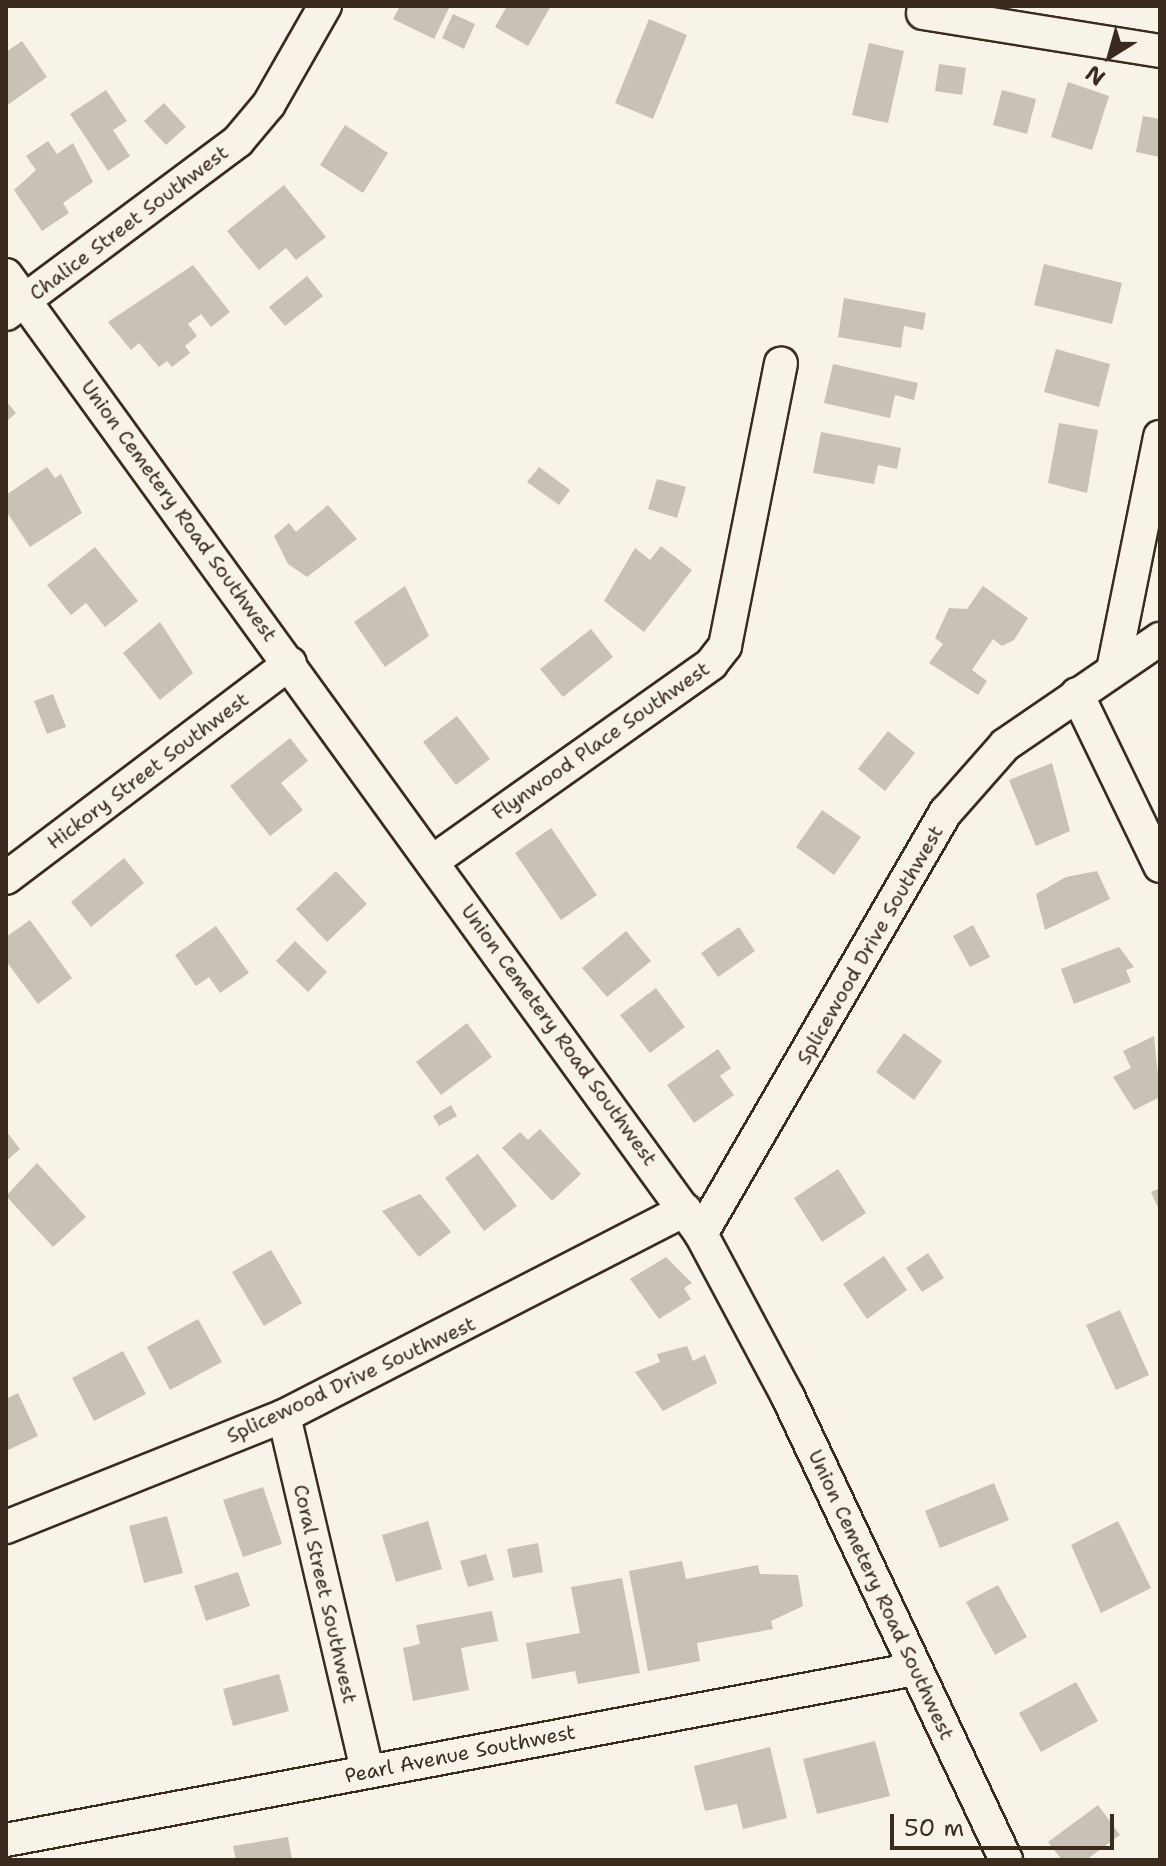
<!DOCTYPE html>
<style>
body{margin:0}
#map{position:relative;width:1166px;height:1866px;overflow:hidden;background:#f7f3e8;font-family:"Shantell Sans",sans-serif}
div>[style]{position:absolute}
.building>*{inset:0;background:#c8c1b6}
.roads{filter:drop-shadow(2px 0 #3b2a1e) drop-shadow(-2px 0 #3b2a1e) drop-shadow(0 2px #3b2a1e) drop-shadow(0 -2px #3b2a1e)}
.street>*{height:32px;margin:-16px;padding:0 16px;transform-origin:16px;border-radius:16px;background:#f7f3e8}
span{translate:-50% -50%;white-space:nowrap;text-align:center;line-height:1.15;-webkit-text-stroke:7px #f7f3e8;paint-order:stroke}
.street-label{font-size:20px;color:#3b2a1e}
.frame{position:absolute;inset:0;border:8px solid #3b2a1e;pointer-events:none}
.north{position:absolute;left:1070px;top:16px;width:80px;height:80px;-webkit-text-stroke:6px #f7f3e8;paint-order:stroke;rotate:217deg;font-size:22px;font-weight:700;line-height:32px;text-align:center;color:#3b2a1e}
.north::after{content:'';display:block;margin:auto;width:28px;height:36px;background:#3b2a1e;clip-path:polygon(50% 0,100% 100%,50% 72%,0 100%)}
.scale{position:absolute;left:890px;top:1814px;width:224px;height:36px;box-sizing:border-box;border:4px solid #3b2a1e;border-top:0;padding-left:10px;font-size:24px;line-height:28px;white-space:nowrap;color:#3b2a1e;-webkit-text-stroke:6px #f7f3e8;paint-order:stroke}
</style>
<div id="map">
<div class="building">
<i style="clip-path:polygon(400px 6px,450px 6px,434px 39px,393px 19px)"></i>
<i style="clip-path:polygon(507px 6px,551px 6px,528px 46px,495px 27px)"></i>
<i style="clip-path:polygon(453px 14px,475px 24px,464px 49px,442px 38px)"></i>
<i style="clip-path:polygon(649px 19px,687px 35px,653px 119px,615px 103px)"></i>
<i style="clip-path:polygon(22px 41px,47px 77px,6px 106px,6px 52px)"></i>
<i style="clip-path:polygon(869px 43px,904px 51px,888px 123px,852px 115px)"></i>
<i style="clip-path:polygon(939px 64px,966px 68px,962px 95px,935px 91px)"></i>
<i style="clip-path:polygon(1068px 82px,1109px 96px,1092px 150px,1051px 137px)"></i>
<i style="clip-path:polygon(106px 90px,127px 121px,113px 130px,130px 156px,108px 171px,70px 114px)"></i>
<i style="clip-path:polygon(1002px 90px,1036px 99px,1027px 134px,993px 125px)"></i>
<i style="clip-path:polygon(164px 103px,186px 127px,166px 145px,144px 121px)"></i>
<i style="clip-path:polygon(1143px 116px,1160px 119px,1160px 157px,1136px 152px)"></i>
<i style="clip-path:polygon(345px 125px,388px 153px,363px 193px,320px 165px)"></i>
<i style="clip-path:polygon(48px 141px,57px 154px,73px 143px,93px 182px,63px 203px,69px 213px,42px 231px,14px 190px,36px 170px,26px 156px)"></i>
<i style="clip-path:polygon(284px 185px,326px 237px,296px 260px,286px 248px,259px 270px,227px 231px)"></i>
<i style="clip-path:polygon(1044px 264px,1122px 283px,1112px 324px,1034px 305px)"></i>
<i style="clip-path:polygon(193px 265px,230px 312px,211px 327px,201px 314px,188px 324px,197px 336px,185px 346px,190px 353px,172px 367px,167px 361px,159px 367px,139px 343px,131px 350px,108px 322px)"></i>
<i style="clip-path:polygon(307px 276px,323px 296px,285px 326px,269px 307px)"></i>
<i style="clip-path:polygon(844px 298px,926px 313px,923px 330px,904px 326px,901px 348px,838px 337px)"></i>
<i style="clip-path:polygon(1056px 349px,1110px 364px,1099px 407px,1044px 392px)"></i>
<i style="clip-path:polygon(833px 364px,918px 383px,914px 400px,895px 395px,890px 418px,824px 403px)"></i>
<i style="clip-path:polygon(6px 401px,16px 413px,6px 422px)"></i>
<i style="clip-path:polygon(1059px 423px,1098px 430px,1087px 493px,1048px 483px)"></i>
<i style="clip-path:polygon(821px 432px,901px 448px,897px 469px,878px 465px,874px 484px,813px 473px)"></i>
<i style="clip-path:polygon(47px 467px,55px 478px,61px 474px,82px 513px,30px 547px,6px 511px,6px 495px)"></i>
<i style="clip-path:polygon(539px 467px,570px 490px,559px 505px,527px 482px)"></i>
<i style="clip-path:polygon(657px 479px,686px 487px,677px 518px,648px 509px)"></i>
<i style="clip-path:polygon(328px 505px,357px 539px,307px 577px,288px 564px,274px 536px,289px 523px,296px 532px)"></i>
<i style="clip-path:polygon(661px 546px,692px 570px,644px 632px,604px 601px,635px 548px,650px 560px)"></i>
<i style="clip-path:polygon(95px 547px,138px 601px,105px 627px,86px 603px,71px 615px,47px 585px)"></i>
<i style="clip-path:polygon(405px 586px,429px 636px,385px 667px,354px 622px)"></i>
<i style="clip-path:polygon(983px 586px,1028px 618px,1014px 640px,1002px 646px,993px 639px,972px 670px,987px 681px,978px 695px,929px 663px,943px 644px,935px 638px,949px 608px,967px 609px)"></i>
<i style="clip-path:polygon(160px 622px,193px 673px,160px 700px,123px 653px)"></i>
<i style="clip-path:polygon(591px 629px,613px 657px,563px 697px,540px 669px)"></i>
<i style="clip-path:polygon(53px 694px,66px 727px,47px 734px,34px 701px)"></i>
<i style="clip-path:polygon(457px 716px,490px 759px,456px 785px,423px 742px)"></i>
<i style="clip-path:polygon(888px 731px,915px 753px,885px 791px,858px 769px)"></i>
<i style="clip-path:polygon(290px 738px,308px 761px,281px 783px,303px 810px,270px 836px,230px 786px)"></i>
<i style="clip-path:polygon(1052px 763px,1070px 831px,1036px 846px,1009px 780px)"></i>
<i style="clip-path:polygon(822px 810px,861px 837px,834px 875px,796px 847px)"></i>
<i style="clip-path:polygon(551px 828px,597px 895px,561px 920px,515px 853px)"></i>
<i style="clip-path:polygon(124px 858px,144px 883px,91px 927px,71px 902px)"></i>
<i style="clip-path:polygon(336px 871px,367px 904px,327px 942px,296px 909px)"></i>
<i style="clip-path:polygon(1097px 871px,1110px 899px,1045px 930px,1036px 894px,1066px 877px)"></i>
<i style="clip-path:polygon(30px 920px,72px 978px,38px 1004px,6px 961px,6px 937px)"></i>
<i style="clip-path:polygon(973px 925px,990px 957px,970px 967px,953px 936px)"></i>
<i style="clip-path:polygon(216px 926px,249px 973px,220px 993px,209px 977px,196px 986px,175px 955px)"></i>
<i style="clip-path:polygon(739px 927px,755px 951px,718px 977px,701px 953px)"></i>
<i style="clip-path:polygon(626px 931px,651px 961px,607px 997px,582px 968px)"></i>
<i style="clip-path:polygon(295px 941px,327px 972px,308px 992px,276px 961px)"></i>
<i style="clip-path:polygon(1119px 947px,1134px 967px,1126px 970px,1131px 982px,1074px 1004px,1061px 969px)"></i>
<i style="clip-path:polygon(656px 988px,685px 1027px,650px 1053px,620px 1015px)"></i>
<i style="clip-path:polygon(467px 1023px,492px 1057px,441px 1095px,416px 1062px)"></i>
<i style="clip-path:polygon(904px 1033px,942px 1061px,914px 1100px,876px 1072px)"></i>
<i style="clip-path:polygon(1154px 1036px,1160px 1097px,1134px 1110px,1113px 1077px,1131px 1068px,1123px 1051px)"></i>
<i style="clip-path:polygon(718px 1049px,731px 1068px,720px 1076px,734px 1095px,694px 1123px,667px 1085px)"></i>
<i style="clip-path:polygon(451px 1105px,457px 1116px,439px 1126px,433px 1116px)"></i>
<i style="clip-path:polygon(540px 1129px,581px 1174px,552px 1201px,502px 1148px,520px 1132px,528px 1140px)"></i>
<i style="clip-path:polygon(6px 1131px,20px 1149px,6px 1161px)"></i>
<i style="clip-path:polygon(478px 1154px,517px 1206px,484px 1231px,445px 1178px)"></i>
<i style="clip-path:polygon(37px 1163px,86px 1217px,53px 1247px,6px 1196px)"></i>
<i style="clip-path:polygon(838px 1169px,866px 1213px,822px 1242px,794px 1198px)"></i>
<i style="clip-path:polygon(1160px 1188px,1160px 1212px,1151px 1192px)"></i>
<i style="clip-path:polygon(420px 1194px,451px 1232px,419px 1257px,382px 1211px)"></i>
<i style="clip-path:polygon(271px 1250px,302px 1303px,264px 1326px,232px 1272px)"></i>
<i style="clip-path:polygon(928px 1253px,944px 1278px,922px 1292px,906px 1268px)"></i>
<i style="clip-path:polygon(884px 1256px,907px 1290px,867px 1319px,843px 1284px)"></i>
<i style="clip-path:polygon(666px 1257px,692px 1283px,684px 1288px,691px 1299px,659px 1319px,630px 1279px)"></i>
<i style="clip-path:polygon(1120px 1310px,1149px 1375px,1116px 1390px,1086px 1325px)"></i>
<i style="clip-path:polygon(198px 1319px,222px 1362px,170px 1390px,147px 1347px)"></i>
<i style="clip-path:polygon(687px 1346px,693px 1361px,705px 1355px,717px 1383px,663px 1411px,635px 1372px,660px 1362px,657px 1354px)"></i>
<i style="clip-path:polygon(123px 1351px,146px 1394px,94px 1421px,72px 1378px)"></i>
<i style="clip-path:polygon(18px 1393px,38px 1436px,6px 1451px,6px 1399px)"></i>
<i style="clip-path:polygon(994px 1483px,1009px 1520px,940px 1548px,925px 1511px)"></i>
<i style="clip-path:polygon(263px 1487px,282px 1544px,243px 1557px,223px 1500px)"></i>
<i style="clip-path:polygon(167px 1516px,183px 1573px,144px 1583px,129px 1526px)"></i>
<i style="clip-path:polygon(428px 1521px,442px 1569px,396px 1582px,382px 1535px)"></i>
<i style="clip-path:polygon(1118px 1521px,1151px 1588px,1101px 1613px,1071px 1545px)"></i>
<i style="clip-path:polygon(538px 1543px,543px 1572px,513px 1578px,507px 1549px)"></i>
<i style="clip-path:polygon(486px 1554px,494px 1580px,468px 1587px,460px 1561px)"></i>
<i style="clip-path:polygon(682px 1561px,686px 1579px,758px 1565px,760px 1574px,798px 1575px,803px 1606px,771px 1621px,773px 1629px,697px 1643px,700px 1661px,648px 1671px,629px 1571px)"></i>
<i style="clip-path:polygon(238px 1572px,250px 1606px,206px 1621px,194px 1586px)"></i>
<i style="clip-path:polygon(622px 1578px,640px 1673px,578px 1684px,575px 1671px,532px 1679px,526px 1643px,580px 1633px,571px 1587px)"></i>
<i style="clip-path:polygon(998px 1585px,1027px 1637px,995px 1655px,966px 1602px)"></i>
<i style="clip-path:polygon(492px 1611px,498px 1641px,461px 1648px,469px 1690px,413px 1701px,403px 1648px,420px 1644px,416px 1625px)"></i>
<i style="clip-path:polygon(279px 1674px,289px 1711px,233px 1726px,223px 1689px)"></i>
<i style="clip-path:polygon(1076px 1682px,1098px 1721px,1041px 1752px,1019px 1713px)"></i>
<i style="clip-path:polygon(875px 1741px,890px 1796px,817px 1814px,803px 1759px)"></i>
<i style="clip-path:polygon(770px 1747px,787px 1818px,743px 1829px,737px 1804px,705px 1811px,694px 1766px)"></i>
<i style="clip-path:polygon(1098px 1805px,1120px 1835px,1086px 1860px,1062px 1860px,1048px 1842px)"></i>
<i style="clip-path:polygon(288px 1837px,292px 1860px,236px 1860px,233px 1846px)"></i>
</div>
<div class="roads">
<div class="street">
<i style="left:923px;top:13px;width:240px;rotate:9.1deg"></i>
<i style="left:6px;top:275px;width:1184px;rotate:54.07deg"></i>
<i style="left:701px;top:1234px;width:185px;rotate:61.9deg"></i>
<i style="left:788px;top:1397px;width:512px;rotate:64.79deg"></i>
<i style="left:6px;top:314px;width:289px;rotate:-36.7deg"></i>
<i style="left:238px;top:141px;width:48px;rotate:-50deg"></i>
<i style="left:269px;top:104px;width:113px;rotate:-60.3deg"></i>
<i style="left:1113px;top:670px;width:238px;rotate:-78.6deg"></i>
<i style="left:1077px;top:694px;width:191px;rotate:64.2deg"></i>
<i style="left:433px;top:861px;width:341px;rotate:-35.3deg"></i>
<i style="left:711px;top:664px;width:23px;rotate:-52deg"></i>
<i style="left:725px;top:646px;width:288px;rotate:-78.8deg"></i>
<i style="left:6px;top:878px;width:356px;rotate:-37.1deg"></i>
<i style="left:701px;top:1234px;width:488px;rotate:-59.9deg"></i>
<i style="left:946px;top:812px;width:89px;rotate:-48.6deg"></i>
<i style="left:1005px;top:745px;width:188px;rotate:-34.4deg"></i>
<i style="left:284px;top:1416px;width:365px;rotate:76.8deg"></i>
<i style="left:6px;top:1527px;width:299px;rotate:-21.8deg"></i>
<i style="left:284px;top:1416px;width:451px;rotate:-27.2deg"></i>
<i style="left:6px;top:1840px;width:925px;rotate:-10.65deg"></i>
</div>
</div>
<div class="street-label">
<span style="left:129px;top:223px;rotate:-37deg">Chalice Street Southwest</span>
<span style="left:179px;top:511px;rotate:54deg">Union Cemetery Road Southwest</span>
<span style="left:601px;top:741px;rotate:-35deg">Flynwood Place Southwest</span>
<span style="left:148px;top:771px;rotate:-37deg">Hickory Street Southwest</span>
<span style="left:870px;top:945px;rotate:-60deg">Splicewood Drive Southwest</span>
<span style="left:559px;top:1035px;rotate:54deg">Union Cemetery Road Southwest</span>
<span style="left:351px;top:1380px;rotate:-25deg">Splicewood Drive Southwest</span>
<span style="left:325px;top:1594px;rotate:77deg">Coral Street Southwest</span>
<span style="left:881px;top:1595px;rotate:65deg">Union Cemetery Road Southwest</span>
<span style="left:460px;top:1754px;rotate:-11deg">Pearl Avenue Southwest</span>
</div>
<div class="frame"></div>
<div class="north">N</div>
<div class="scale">50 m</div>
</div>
